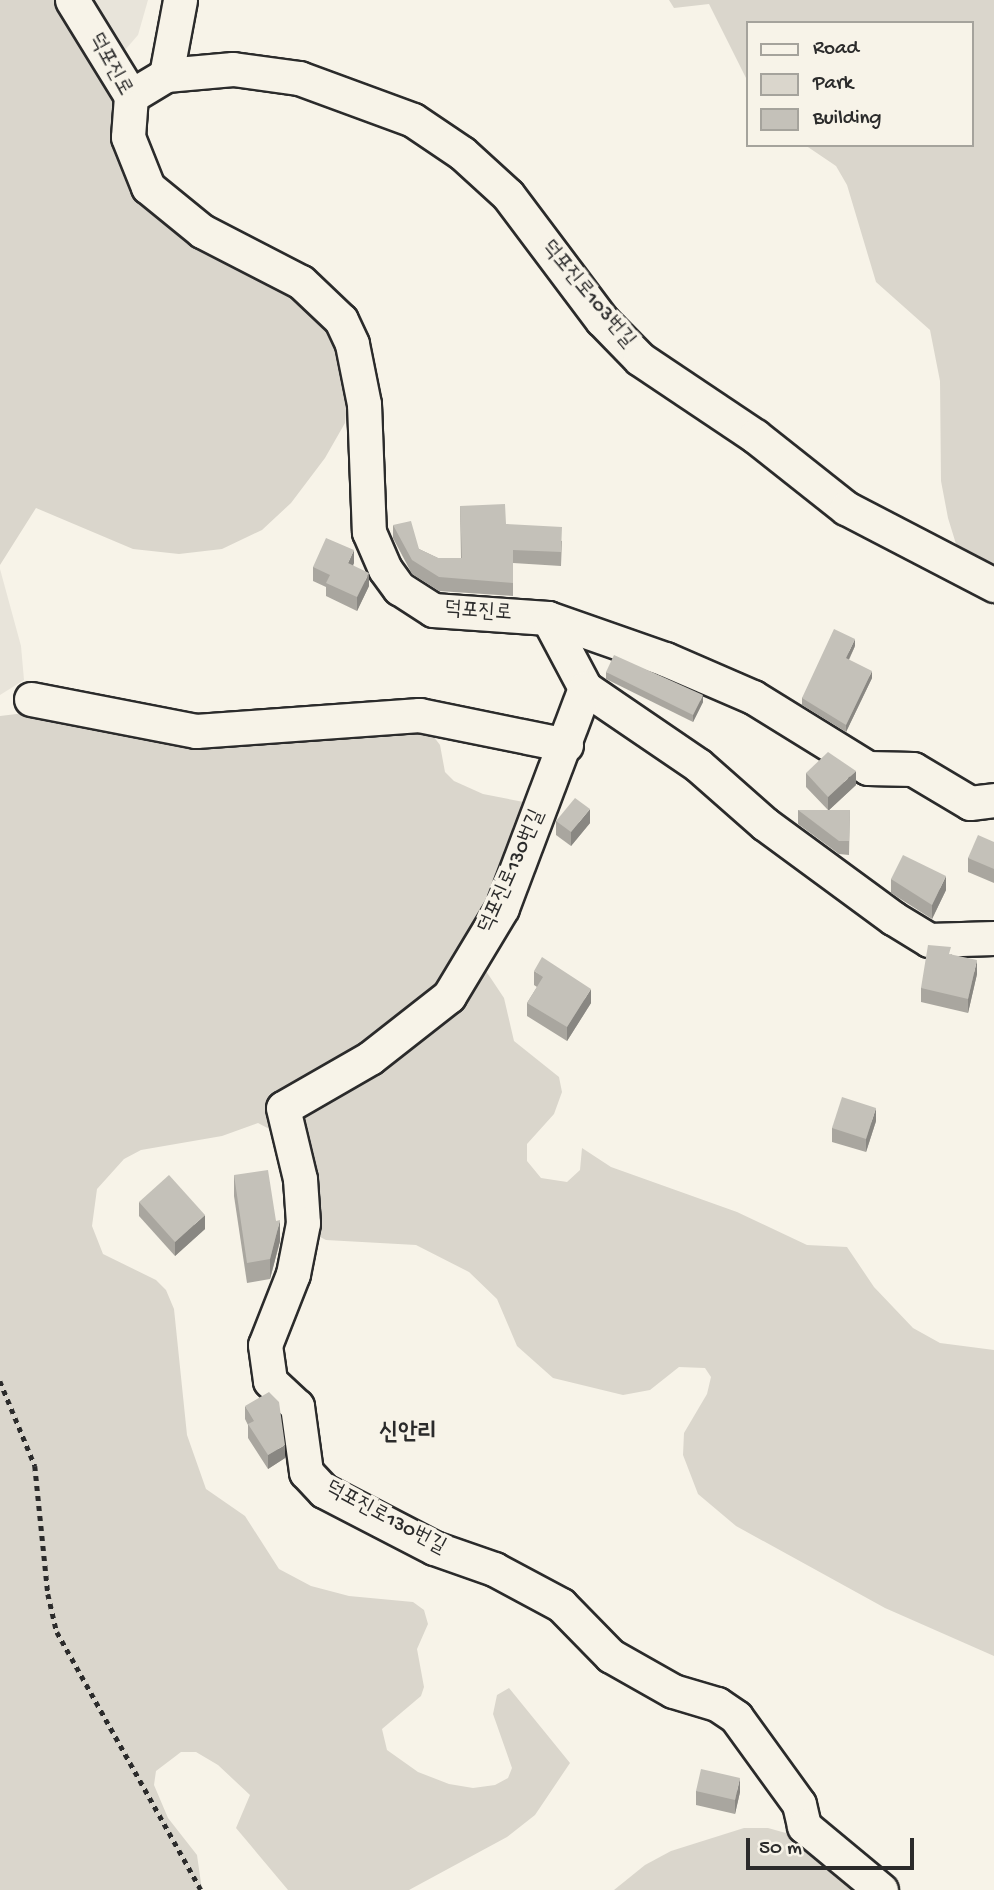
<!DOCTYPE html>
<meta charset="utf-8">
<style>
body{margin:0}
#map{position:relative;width:994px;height:1890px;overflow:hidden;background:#f7f3e8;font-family:"Gochi Hand","Poor Story",sans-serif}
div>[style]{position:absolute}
.built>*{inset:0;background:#e8e4da}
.green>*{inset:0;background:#dad6cc}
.path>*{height:4.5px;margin-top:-2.25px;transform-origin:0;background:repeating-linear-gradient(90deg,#2b2b2b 0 5px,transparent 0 10px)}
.roads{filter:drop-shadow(2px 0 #2b2b2b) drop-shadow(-2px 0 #2b2b2b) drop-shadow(0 2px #2b2b2b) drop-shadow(0 -2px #2b2b2b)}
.minor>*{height:33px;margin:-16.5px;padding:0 16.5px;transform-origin:16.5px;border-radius:16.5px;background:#f7f3e8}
.wall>*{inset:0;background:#a9a69f}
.shaded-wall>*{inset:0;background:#898782}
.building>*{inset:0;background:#c4c1b9}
span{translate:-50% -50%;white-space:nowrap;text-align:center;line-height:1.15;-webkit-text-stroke:7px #f7f3e8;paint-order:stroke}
.street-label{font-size:21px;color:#2b2b2b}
.quarter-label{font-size:24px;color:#2b2b2b;font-weight:700}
.legend{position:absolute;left:746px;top:21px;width:228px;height:126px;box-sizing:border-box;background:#f7f3e8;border:2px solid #a5a39c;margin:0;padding:9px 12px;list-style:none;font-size:21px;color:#2b2b2b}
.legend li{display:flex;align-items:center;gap:14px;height:35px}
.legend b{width:35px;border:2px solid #a5a39c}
.scale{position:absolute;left:746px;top:1838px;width:168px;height:32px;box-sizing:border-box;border:4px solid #2b2b2b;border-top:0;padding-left:9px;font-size:21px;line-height:24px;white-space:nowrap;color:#2b2b2b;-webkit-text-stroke:5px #f7f3e8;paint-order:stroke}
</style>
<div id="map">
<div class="built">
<i style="clip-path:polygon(86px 0,148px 0,138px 35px,118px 58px)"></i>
<i style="clip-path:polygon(0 569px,21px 646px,24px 680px,0 695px)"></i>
</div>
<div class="green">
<i style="clip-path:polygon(0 0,59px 0,117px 103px,121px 157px,299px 296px,323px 320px,339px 347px,349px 386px,345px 423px,325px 458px,291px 503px,262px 530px,222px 549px,179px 554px,133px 549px,36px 508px,0 565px)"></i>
<i style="clip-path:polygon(669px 0,994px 0,994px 574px,970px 562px,956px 544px,948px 518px,941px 481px,940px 381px,930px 330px,876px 282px,847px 185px,836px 166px,805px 145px,971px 145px,971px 23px,747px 23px,747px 80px,709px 4px,674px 8px)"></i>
<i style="clip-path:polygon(50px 710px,431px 733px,440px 745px,445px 772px,454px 781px,483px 794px,534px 804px,482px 965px,504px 998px,514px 1041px,559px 1077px,562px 1092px,554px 1114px,527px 1144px,527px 1161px,541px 1178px,567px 1182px,580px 1170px,582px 1148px,611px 1167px,737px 1212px,807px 1245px,847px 1247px,874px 1287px,913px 1328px,940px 1343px,994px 1350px,994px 1656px,885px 1608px,736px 1526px,698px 1494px,683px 1455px,684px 1433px,707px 1394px,711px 1377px,705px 1368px,679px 1367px,650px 1390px,623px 1395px,553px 1378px,517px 1346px,497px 1299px,469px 1272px,416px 1245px,326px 1240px,312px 1233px,275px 1132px,258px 1123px,222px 1136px,141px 1150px,124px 1159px,97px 1189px,92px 1226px,103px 1254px,156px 1280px,166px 1290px,174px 1309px,187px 1435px,206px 1489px,245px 1516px,279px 1569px,311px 1586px,349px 1596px,413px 1602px,424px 1610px,428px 1624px,417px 1649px,424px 1687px,421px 1696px,382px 1729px,387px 1750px,418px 1772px,449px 1784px,473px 1788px,495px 1785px,508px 1778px,512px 1768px,493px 1714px,497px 1695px,509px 1688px,570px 1763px,535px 1815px,507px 1837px,409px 1890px,288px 1890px,236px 1828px,250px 1795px,218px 1765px,196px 1752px,181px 1752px,156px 1771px,154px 1785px,168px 1818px,197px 1855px,202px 1890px,0 1890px,0 716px)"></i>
<i style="clip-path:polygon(744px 1828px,768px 1828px,800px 1837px,871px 1890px,614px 1890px,645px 1865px,671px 1851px)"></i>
</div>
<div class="path">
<i style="left:0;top:1381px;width:92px;rotate:67.6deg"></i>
<i style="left:35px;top:1466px;width:129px;rotate:84.2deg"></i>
<i style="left:48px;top:1594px;width:39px;rotate:77deg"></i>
<i style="left:57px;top:1632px;width:295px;rotate:60.8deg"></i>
</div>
<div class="roads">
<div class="minor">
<i style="left:72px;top:0;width:113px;rotate:58.4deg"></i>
<i style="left:131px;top:96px;width:41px;rotate:94.2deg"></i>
<i style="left:128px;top:137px;width:54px;rotate:68.2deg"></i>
<i style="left:148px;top:187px;width:70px;rotate:39.2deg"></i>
<i style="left:202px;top:231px;width:111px;rotate:27.3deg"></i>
<i style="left:301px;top:282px;width:55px;rotate:43.5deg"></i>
<i style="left:341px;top:320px;width:26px;rotate:65deg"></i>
<i style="left:352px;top:344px;width:61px;rotate:78.7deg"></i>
<i style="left:364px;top:404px;width:128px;rotate:87.8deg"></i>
<i style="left:369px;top:532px;width:40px;rotate:66.6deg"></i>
<i style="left:385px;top:569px;width:24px;rotate:54deg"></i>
<i style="left:399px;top:588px;width:40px;rotate:32.9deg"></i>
<i style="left:433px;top:610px;width:115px;rotate:4deg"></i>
<i style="left:548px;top:618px;width:79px;rotate:62.1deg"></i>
<i style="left:585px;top:688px;width:137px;rotate:34.3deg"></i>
<i style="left:698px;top:765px;width:89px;rotate:41.4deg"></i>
<i style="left:765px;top:824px;width:159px;rotate:36.3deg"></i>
<i style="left:893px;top:918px;width:42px;rotate:31.4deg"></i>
<i style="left:929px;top:940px;width:65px;rotate:-1.8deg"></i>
<i style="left:166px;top:75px;width:76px;rotate:-79.4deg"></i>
<i style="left:131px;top:96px;width:41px;rotate:-31deg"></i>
<i style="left:166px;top:75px;width:67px;rotate:-5.1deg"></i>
<i style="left:233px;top:69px;width:67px;rotate:7.8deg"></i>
<i style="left:299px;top:78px;width:121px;rotate:20.2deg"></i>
<i style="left:413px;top:120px;width:59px;rotate:34deg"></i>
<i style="left:462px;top:153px;width:62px;rotate:42.4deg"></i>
<i style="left:508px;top:195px;width:156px;rotate:53.1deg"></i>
<i style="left:602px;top:320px;width:54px;rotate:45.7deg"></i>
<i style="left:640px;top:359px;width:138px;rotate:33.8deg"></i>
<i style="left:755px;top:436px;width:116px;rotate:38.4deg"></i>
<i style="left:846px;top:508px;width:167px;rotate:27.5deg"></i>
<i style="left:548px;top:618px;width:124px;rotate:19.3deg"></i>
<i style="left:665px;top:659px;width:96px;rotate:23.4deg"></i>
<i style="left:753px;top:697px;width:135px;rotate:31.7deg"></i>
<i style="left:868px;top:768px;width:45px;rotate:1.3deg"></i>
<i style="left:913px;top:769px;width:66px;rotate:30.8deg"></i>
<i style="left:970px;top:803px;width:24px;rotate:-7deg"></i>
<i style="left:585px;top:688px;width:235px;rotate:110.7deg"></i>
<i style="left:502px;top:908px;width:103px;rotate:121.1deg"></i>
<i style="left:449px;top:996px;width:100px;rotate:141.9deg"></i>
<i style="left:370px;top:1058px;width:100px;rotate:150.1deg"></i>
<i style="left:283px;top:1108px;width:73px;rotate:76.5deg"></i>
<i style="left:300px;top:1179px;width:44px;rotate:86.1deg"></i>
<i style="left:303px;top:1223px;width:52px;rotate:101.1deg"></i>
<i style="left:293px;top:1274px;width:76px;rotate:111.5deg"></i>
<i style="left:265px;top:1345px;width:36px;rotate:82deg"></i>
<i style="left:270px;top:1381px;width:37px;rotate:43deg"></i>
<i style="left:297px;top:1406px;width:67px;rotate:82.2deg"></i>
<i style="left:306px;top:1472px;width:26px;rotate:47deg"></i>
<i style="left:324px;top:1491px;width:124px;rotate:27.4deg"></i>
<i style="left:434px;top:1548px;width:64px;rotate:19.3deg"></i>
<i style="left:494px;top:1569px;width:76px;rotate:28.2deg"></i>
<i style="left:561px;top:1605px;width:71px;rotate:45.6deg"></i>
<i style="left:611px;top:1656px;width:71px;rotate:29.4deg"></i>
<i style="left:673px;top:1691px;width:46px;rotate:16.5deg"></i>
<i style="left:717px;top:1704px;width:23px;rotate:34deg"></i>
<i style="left:736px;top:1717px;width:107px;rotate:54.1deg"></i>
<i style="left:799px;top:1804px;width:23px;rotate:77deg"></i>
<i style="left:804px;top:1826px;width:100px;rotate:39.7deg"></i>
<i style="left:31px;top:699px;width:168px;rotate:11deg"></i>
<i style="left:196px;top:731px;width:224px;rotate:-4.1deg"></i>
<i style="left:419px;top:715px;width:150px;rotate:11.5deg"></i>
</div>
</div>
<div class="wall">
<i style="clip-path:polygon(460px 506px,506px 524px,562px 541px,561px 566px,513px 563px,513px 596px,439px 591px,412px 574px,393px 538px,393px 525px,419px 549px,438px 558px,461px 558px)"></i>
<i style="clip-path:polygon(354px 563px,353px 565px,369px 586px,357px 611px,326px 596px,326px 587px,313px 581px,313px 567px)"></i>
<i style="clip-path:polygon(855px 646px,849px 660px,872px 678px,846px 732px,802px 705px,802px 698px)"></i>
<i style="clip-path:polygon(606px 672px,703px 702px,693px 722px,606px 679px)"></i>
<i style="clip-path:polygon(806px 773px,856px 785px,829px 810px,850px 810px,849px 855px,839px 854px,798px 824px,798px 810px,828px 810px,806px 787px)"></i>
<i style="clip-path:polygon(556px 821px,590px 823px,571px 846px,556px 835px)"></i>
<i style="clip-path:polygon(994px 842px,994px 883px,968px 872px,968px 858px)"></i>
<i style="clip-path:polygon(891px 879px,946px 890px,932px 919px,891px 893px)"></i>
<i style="clip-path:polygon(951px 954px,977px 974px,968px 1013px,921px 1002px,921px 988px)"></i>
<i style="clip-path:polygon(534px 971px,591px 1003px,567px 1041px,527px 1016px,527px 1003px,537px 987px,534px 985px)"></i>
<i style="clip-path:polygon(876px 1121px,866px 1152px,832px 1142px,832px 1128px)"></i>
<i style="clip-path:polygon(234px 1175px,276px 1221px,280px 1241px,270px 1279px,247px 1283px,234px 1196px)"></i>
<i style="clip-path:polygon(139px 1202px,205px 1229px,175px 1256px,139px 1216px)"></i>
<i style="clip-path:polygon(245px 1406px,285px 1458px,268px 1469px,248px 1438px,248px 1425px,245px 1419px)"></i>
<i style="clip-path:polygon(696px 1791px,740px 1792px,735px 1814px,696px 1805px)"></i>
</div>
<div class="shaded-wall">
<i style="clip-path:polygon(354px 550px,354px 563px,348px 576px,348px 563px)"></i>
<i style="clip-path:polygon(369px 573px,369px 586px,357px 611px,357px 597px)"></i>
<i style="clip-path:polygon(855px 639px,855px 646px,846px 665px,846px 658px)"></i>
<i style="clip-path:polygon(872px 671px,872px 678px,846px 732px,846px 725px)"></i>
<i style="clip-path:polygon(703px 695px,703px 702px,693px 722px,693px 715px)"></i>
<i style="clip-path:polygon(856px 771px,856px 785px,828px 811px,828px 797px)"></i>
<i style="clip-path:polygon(590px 809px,590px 823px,571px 846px,571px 832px)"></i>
<i style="clip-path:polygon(946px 876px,946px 890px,932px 919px,932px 905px)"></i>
<i style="clip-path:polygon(977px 960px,977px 974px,968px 1013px,968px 999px)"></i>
<i style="clip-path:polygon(591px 989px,591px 1003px,567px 1041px,567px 1027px)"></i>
<i style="clip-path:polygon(876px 1108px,876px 1121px,866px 1152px,866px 1139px)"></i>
<i style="clip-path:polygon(205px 1215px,205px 1229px,175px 1256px,175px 1242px)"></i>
<i style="clip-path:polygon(280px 1220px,280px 1241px,270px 1279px,270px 1259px)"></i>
<i style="clip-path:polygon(285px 1445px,285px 1458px,268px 1469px,268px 1455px)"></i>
<i style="clip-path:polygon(740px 1778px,740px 1792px,735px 1814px,735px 1800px)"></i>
</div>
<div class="building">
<i style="clip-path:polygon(505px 504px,506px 524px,562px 527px,561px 552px,513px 550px,513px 583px,439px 577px,412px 560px,393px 525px,411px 521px,419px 549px,438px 558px,462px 558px,460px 506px)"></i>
<i style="clip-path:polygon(326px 538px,354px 550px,348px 563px,369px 573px,357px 597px,326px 583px,330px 575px,313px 567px)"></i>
<i style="clip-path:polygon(834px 629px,855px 639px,846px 658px,872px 671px,846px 725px,802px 698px)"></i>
<i style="clip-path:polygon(614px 655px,703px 695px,693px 715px,606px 672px)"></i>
<i style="clip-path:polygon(828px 752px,856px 771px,828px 797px,806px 773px)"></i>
<i style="clip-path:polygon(575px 798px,590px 809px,571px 832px,556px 821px)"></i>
<i style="clip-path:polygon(798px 810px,850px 810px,849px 841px,839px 841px)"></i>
<i style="clip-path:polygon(978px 835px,994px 842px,994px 869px,968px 858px)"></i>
<i style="clip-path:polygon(903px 855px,946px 876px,932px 905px,891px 879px)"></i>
<i style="clip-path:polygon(928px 945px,951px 947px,949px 954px,977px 960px,968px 999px,921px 988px)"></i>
<i style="clip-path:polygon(542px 957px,591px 989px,567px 1027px,527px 1003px,543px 977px,534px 971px)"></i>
<i style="clip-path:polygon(842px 1097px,876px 1108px,866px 1139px,832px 1128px)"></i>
<i style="clip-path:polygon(268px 1170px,276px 1221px,280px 1220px,270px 1259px,247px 1263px,234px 1175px)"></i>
<i style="clip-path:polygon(169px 1175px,205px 1215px,175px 1242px,139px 1202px)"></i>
<i style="clip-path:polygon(269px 1392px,279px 1402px,285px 1445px,268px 1455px,248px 1424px,254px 1421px,245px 1406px)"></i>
<i style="clip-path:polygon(701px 1769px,740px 1778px,735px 1800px,696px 1791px)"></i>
</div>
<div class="street-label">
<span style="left:109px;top:65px;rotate:61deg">덕포진로</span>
<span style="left:587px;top:295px;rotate:50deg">덕포진로103번길</span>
<span style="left:478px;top:613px;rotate:4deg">덕포진로</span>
<span style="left:513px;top:872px;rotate:-66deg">덕포진로130번길</span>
<span style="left:385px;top:1519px;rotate:28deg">덕포진로130번길</span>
</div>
<div class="quarter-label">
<span style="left:408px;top:1434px">신안리</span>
</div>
<ul class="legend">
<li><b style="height:9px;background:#f7f3e8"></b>Road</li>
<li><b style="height:19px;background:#dad6cc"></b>Park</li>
<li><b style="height:19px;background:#c4c1b9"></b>Building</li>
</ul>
<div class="scale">50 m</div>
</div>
